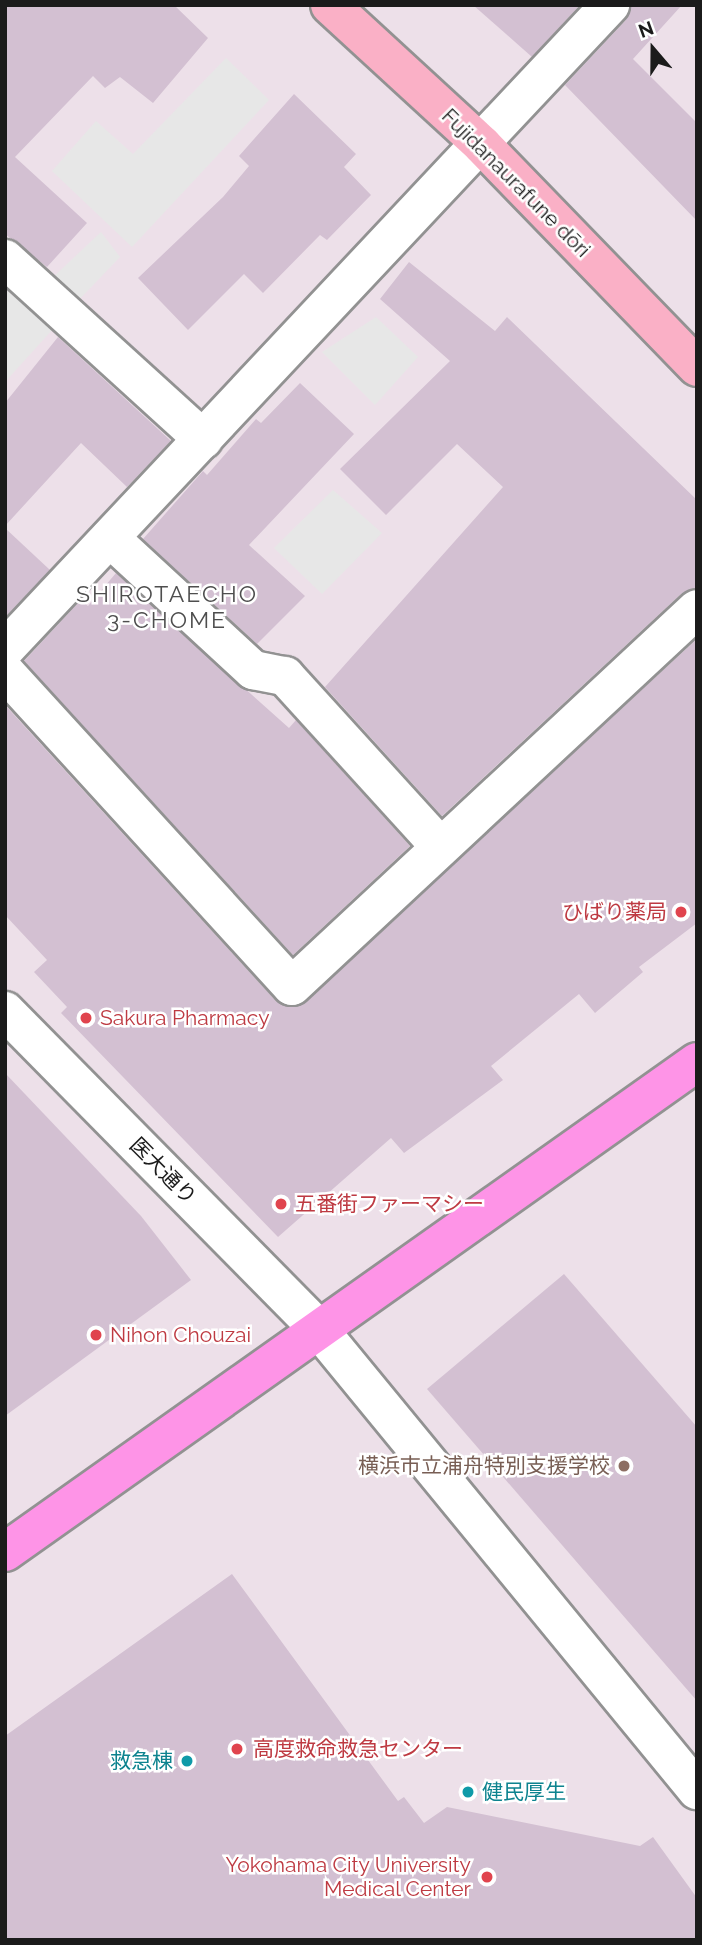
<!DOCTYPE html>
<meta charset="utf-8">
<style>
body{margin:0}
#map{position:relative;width:702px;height:1945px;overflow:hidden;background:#ede0e9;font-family:Raleway,"Noto Sans JP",sans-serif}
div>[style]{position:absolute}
.parking>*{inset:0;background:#e7e7e7}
.building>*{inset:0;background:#d3c0d2}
.roads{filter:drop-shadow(2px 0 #929292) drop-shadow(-2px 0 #929292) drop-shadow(0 2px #929292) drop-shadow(0 -2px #929292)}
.street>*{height:38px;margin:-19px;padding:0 19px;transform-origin:19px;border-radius:19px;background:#fff}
.secondary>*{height:38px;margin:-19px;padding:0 19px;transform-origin:19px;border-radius:19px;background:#fab0c6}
.primary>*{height:38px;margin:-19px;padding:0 19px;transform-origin:19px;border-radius:19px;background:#fe94e7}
.dots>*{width:19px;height:19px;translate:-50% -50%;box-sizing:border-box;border:4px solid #fff;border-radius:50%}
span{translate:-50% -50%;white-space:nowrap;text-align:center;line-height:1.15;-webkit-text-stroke:5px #fff;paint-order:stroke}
.street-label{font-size:21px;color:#1b1b1b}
.health-label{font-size:21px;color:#be3a42}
.right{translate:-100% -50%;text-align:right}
.left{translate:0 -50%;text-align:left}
.education-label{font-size:21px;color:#785e54}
.culture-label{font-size:21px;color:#0d838f}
.neighbourhood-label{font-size:23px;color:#4e4e4e;letter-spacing:2px}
.frame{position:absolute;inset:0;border:7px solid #1b1b1b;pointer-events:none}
.north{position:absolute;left:618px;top:14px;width:70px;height:70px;-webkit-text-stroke:5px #fff;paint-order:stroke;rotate:340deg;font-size:19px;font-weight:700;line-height:28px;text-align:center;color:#1b1b1b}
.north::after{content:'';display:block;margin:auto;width:24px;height:32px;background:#1b1b1b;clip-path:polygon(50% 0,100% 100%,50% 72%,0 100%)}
</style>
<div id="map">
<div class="parking">
<i style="clip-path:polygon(226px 58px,269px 100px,132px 247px,52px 171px,96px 121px,133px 154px)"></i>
<i style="clip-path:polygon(101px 232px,120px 257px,75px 304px,49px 281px)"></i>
<i style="clip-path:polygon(5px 289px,53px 329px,5px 382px)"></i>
<i style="clip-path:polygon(376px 317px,418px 357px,375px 405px,322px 352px)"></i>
<i style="clip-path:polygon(333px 490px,382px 533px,322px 594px,274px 548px)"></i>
</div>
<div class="building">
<i style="clip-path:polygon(5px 5px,174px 5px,208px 38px,153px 103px,120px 77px,105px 88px,93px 76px,15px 157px,87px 223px,47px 267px,5px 234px)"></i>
<i style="clip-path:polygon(473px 5px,580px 5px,532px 57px)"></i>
<i style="clip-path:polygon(631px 5px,682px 5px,633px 59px,697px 123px,697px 221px,565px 85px,626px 20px)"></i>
<i style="clip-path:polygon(294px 94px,356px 154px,344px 167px,371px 195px,327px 240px,320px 235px,263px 293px,244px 274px,188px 330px,138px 278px,223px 197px,249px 166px,239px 156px)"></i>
<i style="clip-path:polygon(409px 262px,495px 331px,507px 317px,697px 500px,697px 588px,682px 593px,442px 816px,325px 687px,503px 487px,457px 444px,386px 515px,340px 469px,450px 361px,380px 299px)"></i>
<i style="clip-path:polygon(58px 337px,171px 441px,127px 487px,81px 443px,5px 526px,5px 403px)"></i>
<i style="clip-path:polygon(300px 383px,354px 434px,249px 545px,305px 596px,257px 644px,143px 539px,203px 471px,207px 475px,256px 419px,261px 423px)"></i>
<i style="clip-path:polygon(5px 528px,50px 570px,5px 617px)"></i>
<i style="clip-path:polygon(116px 573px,289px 728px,296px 720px,410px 846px,293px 955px,24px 661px,81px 600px,88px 606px)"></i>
<i style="clip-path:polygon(697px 639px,697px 923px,639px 967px,643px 972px,595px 1013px,579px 994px,491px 1066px,503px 1080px,404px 1153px,391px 1138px,278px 1237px,61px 1013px,67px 1007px,34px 972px,47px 960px,5px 915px,5px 705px,276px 1001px,296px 1007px)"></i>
<i style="clip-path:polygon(5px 1073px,141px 1216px,191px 1280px,5px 1416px)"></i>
<i style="clip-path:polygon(564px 1274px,697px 1427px,697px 1701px,427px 1389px)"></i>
<i style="clip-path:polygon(232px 1574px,398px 1801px,404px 1797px,424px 1823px,447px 1807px,640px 1846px,653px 1837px,697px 1898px,697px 1940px,5px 1940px,5px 1736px)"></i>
</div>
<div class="roads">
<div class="street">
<i style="left:5px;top:259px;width:268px;rotate:42.3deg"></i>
<i style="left:110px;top:538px;width:195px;rotate:42.7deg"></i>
<i style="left:253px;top:670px;width:33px;rotate:11deg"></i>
<i style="left:285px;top:676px;width:229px;rotate:47.7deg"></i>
<i style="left:5px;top:649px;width:884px;rotate:-46.79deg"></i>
<i style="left:5px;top:672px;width:425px;rotate:47.6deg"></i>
<i style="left:292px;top:986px;width:553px;rotate:-42.95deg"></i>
<i style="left:5px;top:1011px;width:450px;rotate:45.4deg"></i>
<i style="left:321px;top:1332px;width:593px;rotate:50.62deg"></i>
</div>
<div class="secondary">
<i style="left:330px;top:5px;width:207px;rotate:42.6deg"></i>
<i style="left:482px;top:145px;width:309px;rotate:45.9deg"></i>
</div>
<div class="primary">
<i style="left:5px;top:1552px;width:848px;rotate:-35.3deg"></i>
</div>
</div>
<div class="dots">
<i style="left:681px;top:912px;background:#e0444e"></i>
<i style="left:86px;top:1018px;background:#e0444e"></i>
<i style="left:281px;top:1204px;background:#e0444e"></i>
<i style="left:96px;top:1335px;background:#e0444e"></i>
<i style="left:624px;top:1466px;background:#8d6e63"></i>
<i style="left:237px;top:1749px;background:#e0444e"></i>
<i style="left:187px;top:1761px;background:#0f9aa8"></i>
<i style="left:468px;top:1792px;background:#0f9aa8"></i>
<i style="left:487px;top:1877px;background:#e0444e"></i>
</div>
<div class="street-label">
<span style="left:516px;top:183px;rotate:45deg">Fujidanaurafune dōri</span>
<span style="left:163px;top:1171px;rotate:45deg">医大通り</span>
</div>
<div class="health-label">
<span class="right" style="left:667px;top:912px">ひばり薬局</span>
<span class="left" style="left:100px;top:1018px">Sakura Pharmacy</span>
<span class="left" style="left:295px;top:1204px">五番街ファーマシー</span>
<span class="left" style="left:110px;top:1335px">Nihon Chouzai</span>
<span class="left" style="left:253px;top:1749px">高度救命救急センター</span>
<span class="right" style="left:471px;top:1877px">Yokohama City University<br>Medical Center</span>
</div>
<div class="education-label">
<span class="right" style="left:610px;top:1466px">横浜市立浦舟特別支援学校</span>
</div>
<div class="culture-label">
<span class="right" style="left:173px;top:1761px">救急棟</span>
<span class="left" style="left:482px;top:1792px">健民厚生</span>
</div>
<div class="neighbourhood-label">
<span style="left:167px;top:607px">SHIROTAECHO<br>3-CHOME</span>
</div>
<div class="frame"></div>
<div class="north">N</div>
</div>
